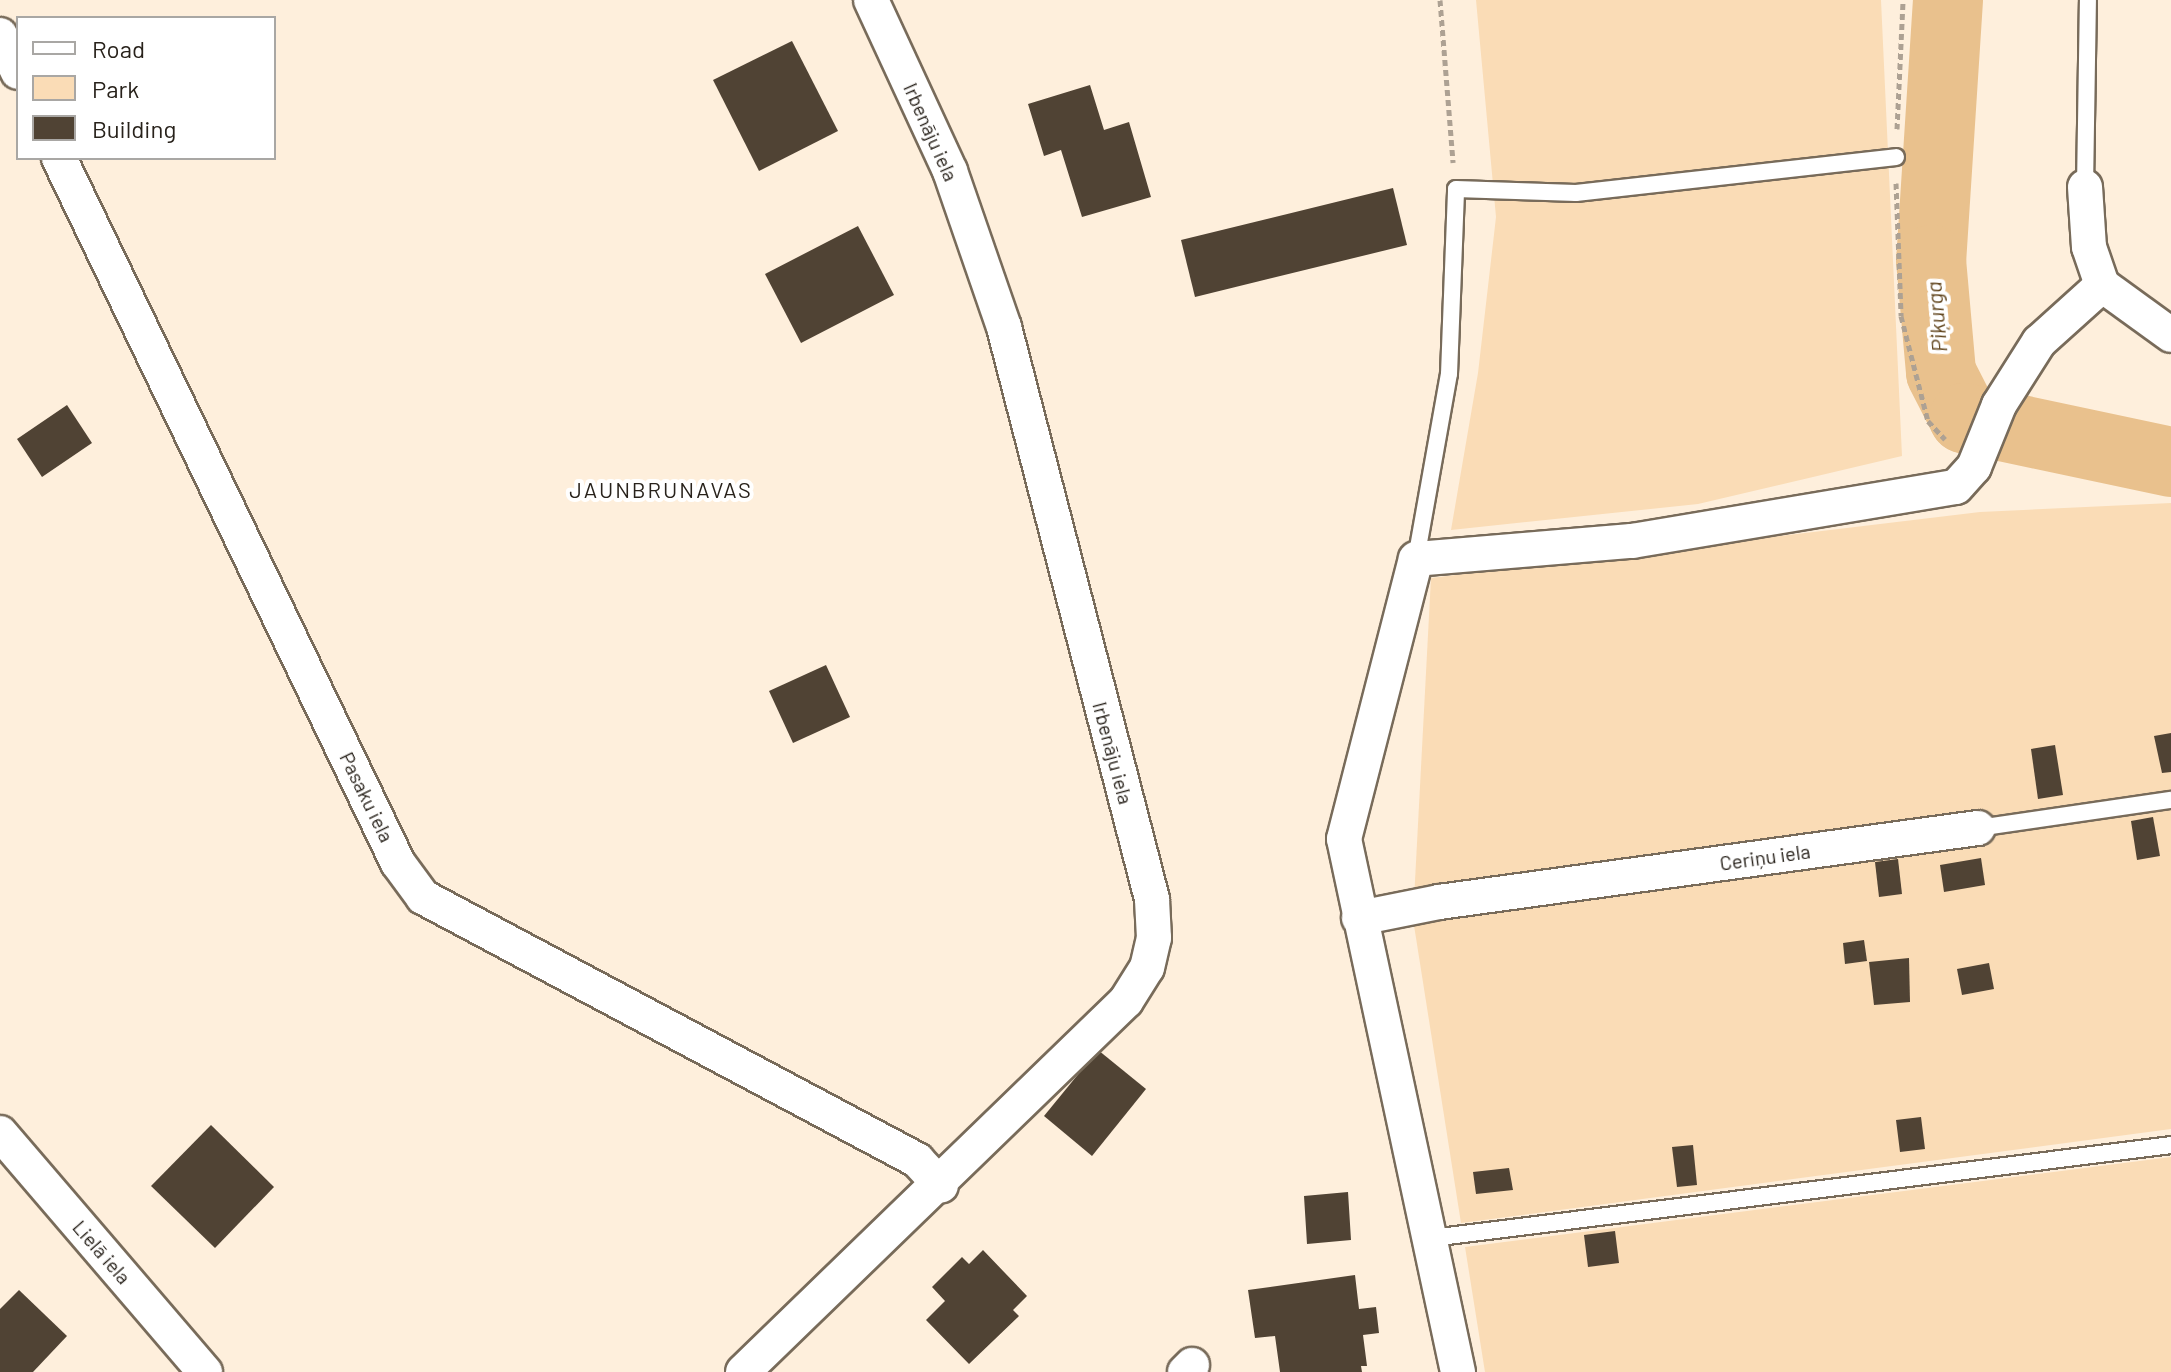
<!DOCTYPE html>
<meta charset="utf-8">
<style>
body{margin:0}
#map{position:relative;width:2171px;height:1372px;overflow:hidden;background:#feefdc;font-family:Barlow,sans-serif}
div>[style]{position:absolute}
.green>*{inset:0;background:#fadcb6}
.river>*{height:70px;margin:-35px;padding:0 35px;transform-origin:35px;border-radius:35px;background:#e9c18d}
.building>*{inset:0;background:#504334}
.path>*{height:5px;margin-top:-2.5px;transform-origin:0;background:repeating-linear-gradient(90deg,#ada193 0 6px,transparent 0 10px)}
.roads{filter:drop-shadow(2px 0 #786b5a) drop-shadow(-2px 0 #786b5a) drop-shadow(0 2px #786b5a) drop-shadow(0 -2px #786b5a)}
.lane>*{height:16px;margin:-8px;padding:0 8px;transform-origin:8px;border-radius:8px;background:#fff}
.street>*{height:34px;margin:-17px;padding:0 17px;transform-origin:17px;border-radius:17px;background:#fff}
span{translate:-50% -50%;white-space:nowrap;text-align:center;line-height:1.15;-webkit-text-stroke:8px #fff;paint-order:stroke}
.street-label{font-size:20px;color:#28221b}
.water-label{font-size:22px;color:#60441c;font-style:italic}
.neighbourhood-label{font-size:22px;color:#28221b;letter-spacing:2px}
.legend{position:absolute;left:16px;top:16px;width:260px;height:144px;box-sizing:border-box;background:#fff;border:2px solid #a9a7a4;margin:0;padding:10px 14px;list-style:none;font-size:24px;color:#28221b}
.legend li{display:flex;align-items:center;gap:16px;height:40px}
.legend b{width:40px;border:2px solid #a9a7a4}
</style>
<div id="map">
<div class="green">
<i style="clip-path:polygon(1476px 0,1881px 0,1902px 456px,1698px 504px,1451px 530px,1478px 373px,1496px 217px)"></i>
<i style="clip-path:polygon(2171px 503px,2171px 1129px,1461px 1223px,1413px 919px,1431px 578px,1980px 512px)"></i>
<i style="clip-path:polygon(2171px 1157px,2171px 1372px,1485px 1372px,1465px 1247px)"></i>
</div>
<div class="river">
<i style="left:1948px;top:0;width:261px;rotate:93.7deg"></i>
<i style="left:1931px;top:260px;width:113px;rotate:84.9deg"></i>
<i style="left:1941px;top:373px;width:51px;rotate:62.9deg"></i>
<i style="left:1964px;top:418px;width:212px;rotate:12deg"></i>
</div>
<div class="building">
<i style="clip-path:polygon(792px 41px,838px 131px,759px 171px,713px 80px)"></i>
<i style="clip-path:polygon(1090px 85px,1104px 130px,1129px 122px,1151px 197px,1082px 217px,1061px 150px,1044px 156px,1028px 104px)"></i>
<i style="clip-path:polygon(1393px 188px,1407px 245px,1195px 297px,1181px 240px)"></i>
<i style="clip-path:polygon(858px 226px,894px 295px,801px 343px,765px 274px)"></i>
<i style="clip-path:polygon(67px 405px,92px 443px,42px 477px,17px 439px)"></i>
<i style="clip-path:polygon(826px 665px,850px 717px,793px 743px,769px 691px)"></i>
<i style="clip-path:polygon(2171px 733px,2171px 772px,2162px 773px,2154px 736px)"></i>
<i style="clip-path:polygon(2055px 745px,2063px 795px,2038px 799px,2031px 749px)"></i>
<i style="clip-path:polygon(2153px 817px,2160px 856px,2137px 860px,2131px 821px)"></i>
<i style="clip-path:polygon(1981px 858px,1985px 885px,1944px 892px,1940px 865px)"></i>
<i style="clip-path:polygon(1898px 859px,1902px 894px,1879px 897px,1875px 862px)"></i>
<i style="clip-path:polygon(1864px 940px,1867px 961px,1845px 964px,1843px 943px)"></i>
<i style="clip-path:polygon(1909px 958px,1910px 1002px,1874px 1005px,1869px 962px)"></i>
<i style="clip-path:polygon(1989px 963px,1994px 989px,1962px 995px,1957px 969px)"></i>
<i style="clip-path:polygon(1098px 1050px,1146px 1089px,1092px 1156px,1044px 1116px)"></i>
<i style="clip-path:polygon(1921px 1117px,1925px 1149px,1900px 1152px,1896px 1120px)"></i>
<i style="clip-path:polygon(211px 1125px,274px 1187px,215px 1248px,151px 1186px)"></i>
<i style="clip-path:polygon(1693px 1145px,1697px 1185px,1677px 1187px,1672px 1147px)"></i>
<i style="clip-path:polygon(1509px 1168px,1513px 1190px,1476px 1194px,1473px 1172px)"></i>
<i style="clip-path:polygon(1348px 1192px,1351px 1240px,1307px 1244px,1304px 1196px)"></i>
<i style="clip-path:polygon(1615px 1231px,1619px 1263px,1588px 1267px,1584px 1235px)"></i>
<i style="clip-path:polygon(983px 1250px,1027px 1296px,1013px 1310px,1019px 1316px,969px 1364px,926px 1320px,945px 1301px,932px 1287px,962px 1257px,969px 1264px)"></i>
<i style="clip-path:polygon(1355px 1275px,1359px 1309px,1376px 1307px,1379px 1333px,1363px 1335px,1367px 1366px,1361px 1366px,1362px 1372px,1280px 1372px,1275px 1336px,1255px 1338px,1248px 1290px)"></i>
<i style="clip-path:polygon(19px 1290px,67px 1336px,33px 1372px,0 1372px,0 1309px)"></i>
</div>
<div class="path">
<i style="left:1440px;top:0;width:163px;rotate:85.4deg"></i>
<i style="left:1897px;top:129px;width:129px;rotate:-87.3deg"></i>
<i style="left:1896px;top:183px;width:133px;rotate:87.8deg"></i>
<i style="left:1901px;top:316px;width:108px;rotate:75.6deg"></i>
<i style="left:1928px;top:421px;width:25px;rotate:47deg"></i>
</div>
<div class="roads">
<div class="lane">
<i style="left:2085px;top:187px;width:187px;rotate:-89.1deg"></i>
<i style="left:1416px;top:559px;width:188px;rotate:-79.9deg"></i>
<i style="left:1449px;top:374px;width:185px;rotate:-87.8deg"></i>
<i style="left:1456px;top:189px;width:120px;rotate:1.9deg"></i>
<i style="left:1576px;top:193px;width:322px;rotate:-6.4deg"></i>
<i style="left:1978px;top:828px;width:195px;rotate:-8.3deg"></i>
<i style="left:1432px;top:1238px;width:745px;rotate:-7.17deg"></i>
</div>
<div class="street">
<i style="left:0;top:35px;width:41px;rotate:64.1deg"></i>
<i style="left:59px;top:158px;width:782px;rotate:64.32deg"></i>
<i style="left:398px;top:863px;width:42px;rotate:53.7deg"></i>
<i style="left:423px;top:897px;width:560px;rotate:28.03deg"></i>
<i style="left:917px;top:1160px;width:35px;rotate:47deg"></i>
<i style="left:2085px;top:187px;width:60px;rotate:86.2deg"></i>
<i style="left:2089px;top:247px;width:40px;rotate:71.1deg"></i>
<i style="left:2102px;top:285px;width:85px;rotate:35.9deg"></i>
<i style="left:1359px;top:918px;width:82px;rotate:-11.3deg"></i>
<i style="left:1439px;top:902px;width:544px;rotate:-7.82deg"></i>
<i style="left:0;top:1133px;width:315px;rotate:49.4deg"></i>
<i style="left:743px;top:1372px;width:533px;rotate:-44.09deg"></i>
<i style="left:1126px;top:1001px;width:39px;rotate:-58deg"></i>
<i style="left:1147px;top:968px;width:31px;rotate:-77deg"></i>
<i style="left:1154px;top:938px;width:39px;rotate:-93deg"></i>
<i style="left:1152px;top:899px;width:591px;rotate:-104.51deg"></i>
<i style="left:1004px;top:327px;width:165px;rotate:-109.1deg"></i>
<i style="left:950px;top:171px;width:188px;rotate:-114.8deg"></i>
<i style="left:1185px;top:1372px;width:10px;rotate:-45deg"></i>
<i style="left:1458px;top:1372px;width:545px;rotate:-102.07deg"></i>
<i style="left:1344px;top:839px;width:289px;rotate:-75.6deg"></i>
<i style="left:1416px;top:559px;width:217px;rotate:-4.8deg"></i>
<i style="left:1632px;top:541px;width:328px;rotate:-9.5deg"></i>
<i style="left:1956px;top:487px;width:27px;rotate:-48deg"></i>
<i style="left:1974px;top:467px;width:67px;rotate:-68deg"></i>
<i style="left:1999px;top:405px;width:75px;rotate:-57.6deg"></i>
<i style="left:2039px;top:342px;width:85px;rotate:-42.1deg"></i>
</div>
</div>
<div class="street-label">
<span style="left:931px;top:132px;rotate:66deg">Irbenāju iela</span>
<span style="left:1113px;top:753px;rotate:75deg">Irbenāju iela</span>
<span style="left:367px;top:797px;rotate:64deg">Pasaku iela</span>
<span style="left:1765px;top:857px;rotate:-8deg">Ceriņu iela</span>
<span style="left:102px;top:1252px;rotate:49deg">Lielā iela</span>
</div>
<div class="water-label">
<span style="left:1936px;top:317px;rotate:-95deg">Piķurga</span>
</div>
<div class="neighbourhood-label">
<span style="left:661px;top:490px">JAUNBRUNAVAS</span>
</div>
<ul class="legend">
<li><b style="height:10px;background:#fff"></b>Road</li>
<li><b style="height:22px;background:#fadcb6"></b>Park</li>
<li><b style="height:22px;background:#504334"></b>Building</li>
</ul>
</div>
